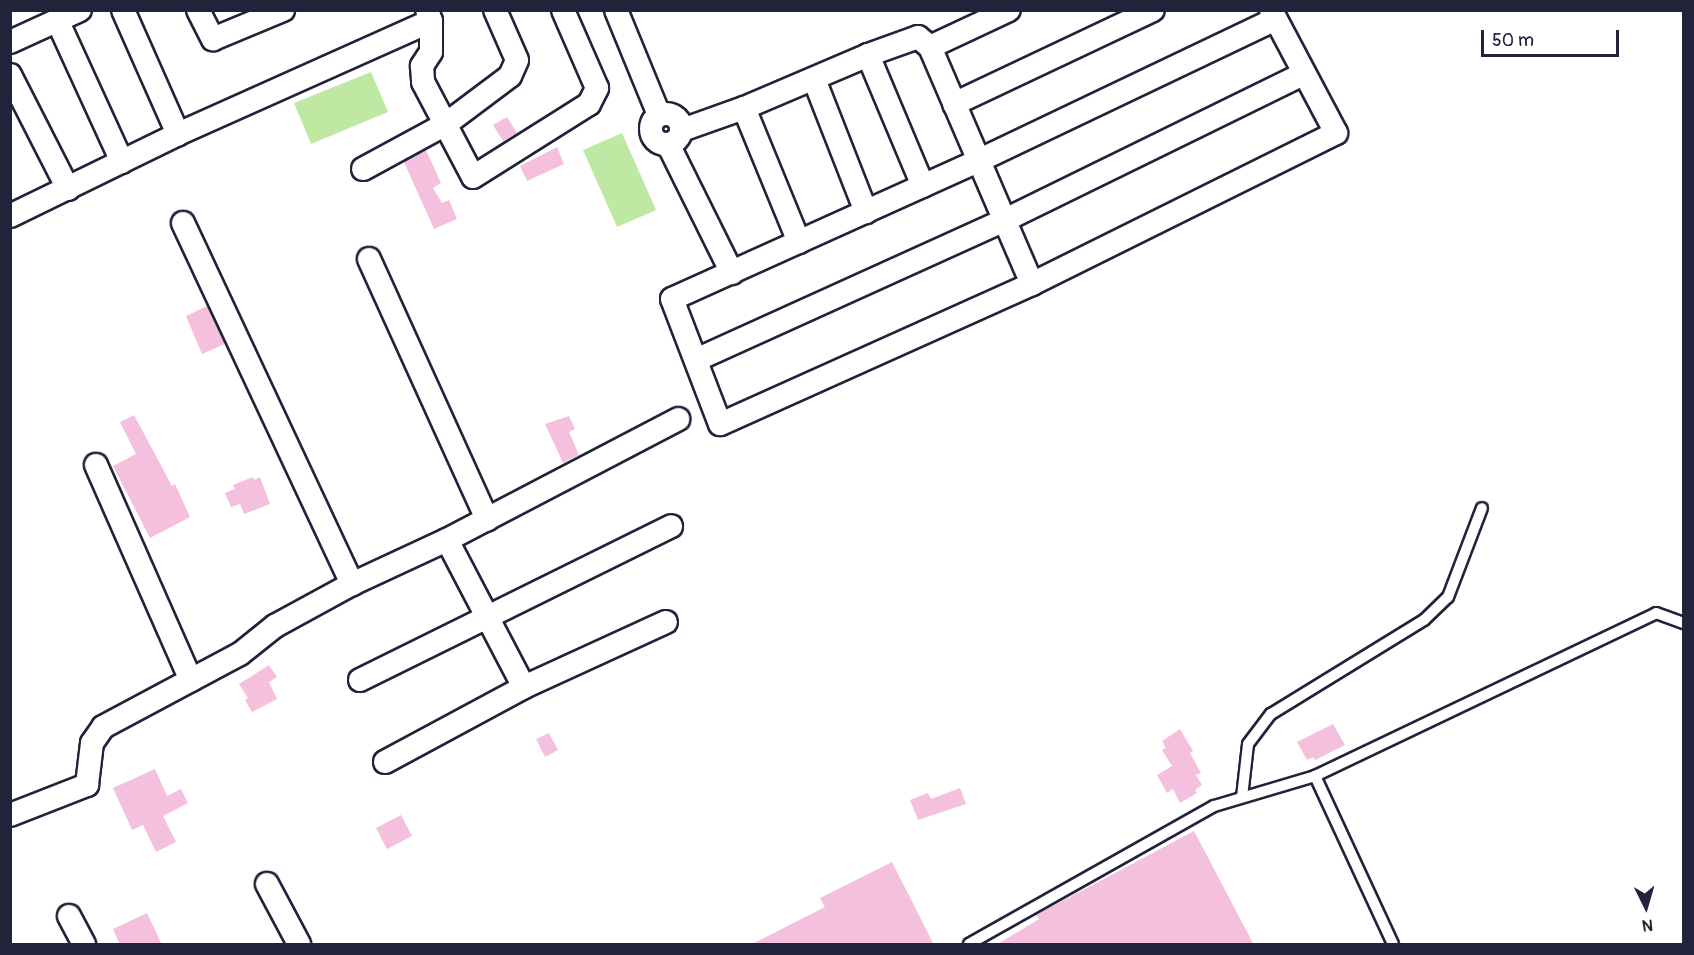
<!DOCTYPE html>
<style>
body{margin:0}
#map{position:relative;width:1694px;height:955px;overflow:hidden;background:#fff;font-family:Pangolin,sans-serif}
div>[style]{position:absolute}
.green>*{inset:0;background:#bfe8a3}
.building>*{inset:0;background:#f4c0dd}
.roads{filter:drop-shadow(2px 0 #22223b) drop-shadow(-2px 0 #22223b) drop-shadow(0 2px #22223b) drop-shadow(0 -2px #22223b)}
.service>*{height:10px;margin:-5px;padding:0 5px;transform-origin:5px;border-radius:5px;background:#fff}
.minor>*{height:22px;margin:-11px;padding:0 11px;transform-origin:11px;border-radius:11px;background:#fff}
.minor>.ring{margin:-11px;padding:0;box-sizing:content-box;background:none;border:22px solid #fff;border-radius:50%}
span{translate:-50% -50%;white-space:nowrap;text-align:center;line-height:1.15;-webkit-text-stroke:4.5px #fff;paint-order:stroke}
.frame{position:absolute;inset:0;border:12px solid #22223b;pointer-events:none}
.north{position:absolute;left:1616px;top:877px;width:60px;height:60px;-webkit-text-stroke:4px #fff;paint-order:stroke;rotate:175deg;font-size:16px;font-weight:700;line-height:24px;text-align:center;color:#22223b}
.north::after{content:'';display:block;margin:auto;width:21px;height:27px;background:#22223b;clip-path:polygon(50% 0,100% 100%,50% 72%,0 100%)}
.scale{position:absolute;left:1481px;top:30px;width:138px;height:27px;box-sizing:border-box;border:3px solid #22223b;border-top:0;padding-left:8px;font-size:18px;line-height:21px;white-space:nowrap;color:#22223b;-webkit-text-stroke:4px #fff;paint-order:stroke}
</style>
<div id="map">
<div class="green">
<i style="clip-path:polygon(371px 72px,388px 112px,311px 144px,294px 103px)"></i>
<i style="clip-path:polygon(622px 133px,656px 210px,617px 227px,583px 150px)"></i>
</div>
<div class="building">
<i style="clip-path:polygon(507px 117px,517px 133px,503px 141px,493px 125px)"></i>
<i style="clip-path:polygon(557px 147px,564px 164px,527px 181px,520px 166px)"></i>
<i style="clip-path:polygon(426px 150px,441px 183px,433px 188px,442px 203px,449px 200px,457px 219px,434px 229px,404px 162px)"></i>
<i style="clip-path:polygon(207px 306px,225px 344px,202px 354px,186px 316px)"></i>
<i style="clip-path:polygon(134px 415px,172px 486px,175px 484px,190px 517px,150px 538px,113px 466px,136px 454px,120px 422px)"></i>
<i style="clip-path:polygon(569px 416px,575px 429px,569px 432px,579px 455px,563px 463px,545px 424px)"></i>
<i style="clip-path:polygon(253px 477px,254px 480px,260px 477px,270px 504px,244px 514px,240px 504px,231px 507px,225px 493px,235px 489px,233px 485px)"></i>
<i style="clip-path:polygon(269px 665px,277px 677px,269px 682px,277px 699px,252px 712px,245px 700px,248px 698px,239px 684px)"></i>
<i style="clip-path:polygon(1333px 724px,1345px 745px,1315px 760px,1313px 757px,1307px 760px,1297px 742px)"></i>
<i style="clip-path:polygon(1180px 729px,1193px 751px,1190px 753px,1201px 773px,1196px 775px,1202px 785px,1195px 790px,1197px 793px,1180px 803px,1173px 789px,1167px 793px,1157px 775px,1172px 766px,1162px 750px,1166px 748px,1162px 741px)"></i>
<i style="clip-path:polygon(549px 733px,558px 750px,545px 757px,536px 739px)"></i>
<i style="clip-path:polygon(155px 769px,167px 796px,181px 789px,188px 803px,163px 816px,176px 842px,156px 852px,143px 825px,132px 830px,113px 788px)"></i>
<i style="clip-path:polygon(960px 788px,966px 804px,918px 820px,910px 800px,928px 793px,931px 799px)"></i>
<i style="clip-path:polygon(401px 815px,412px 836px,387px 849px,376px 828px)"></i>
<i style="clip-path:polygon(1194px 831px,1254px 945px,996px 945px,1039px 919px,1036px 915px)"></i>
<i style="clip-path:polygon(892px 862px,934px 945px,750px 945px,825px 907px,820px 898px)"></i>
<i style="clip-path:polygon(147px 913px,162px 945px,120px 945px,113px 929px)"></i>
</div>
<div class="roads">
<div class="service">
<i style="left:1315px;top:776px;width:378px;rotate:-25.5deg"></i>
<i style="left:1656px;top:613px;width:30px;rotate:20deg"></i>
<i style="left:1242px;top:797px;width:53px;rotate:-83.5deg"></i>
<i style="left:1248px;top:744px;width:38px;rotate:-53deg"></i>
<i style="left:1271px;top:714px;width:180px;rotate:-31.6deg"></i>
<i style="left:1424px;top:620px;width:33px;rotate:-44deg"></i>
<i style="left:1448px;top:597px;width:95px;rotate:-69.1deg"></i>
<i style="left:969px;top:944px;width:281px;rotate:-29.4deg"></i>
<i style="left:1214px;top:806px;width:105px;rotate:-16.5deg"></i>
<i style="left:1315px;top:776px;width:185px;rotate:65.1deg"></i>
</div>
<div class="minor">
<i style="left:123px;top:10px;width:136px;rotate:66.1deg"></i>
<i style="left:198px;top:10px;width:33px;rotate:63deg"></i>
<i style="left:213px;top:39px;width:76px;rotate:-22.5deg"></i>
<i style="left:427px;top:10px;width:12px;rotate:70deg"></i>
<i style="left:431px;top:21px;width:31px;rotate:90deg"></i>
<i style="left:431px;top:52px;width:17px;rotate:123deg"></i>
<i style="left:422px;top:66px;width:16px;rotate:86deg"></i>
<i style="left:423px;top:82px;width:107px;rotate:62.2deg"></i>
<i style="left:473px;top:177px;width:137px;rotate:-32.2deg"></i>
<i style="left:589px;top:104px;width:18px;rotate:-63deg"></i>
<i style="left:597px;top:88px;width:85px;rotate:-113.6deg"></i>
<i style="left:616px;top:10px;width:113px;rotate:67.7deg"></i>
<i style="left:1271px;top:10px;width:139px;rotate:62.1deg"></i>
<i style="left:1336px;top:133px;width:339px;rotate:153.6deg"></i>
<i style="left:1032px;top:284px;width:342px;rotate:155.8deg"></i>
<i style="left:720px;top:424px;width:134px;rotate:-111deg"></i>
<i style="left:672px;top:299px;width:338px;rotate:-24.3deg"></i>
<i style="left:980px;top:160px;width:327px;rotate:-25.5deg"></i>
<i style="left:58px;top:22px;width:154px;rotate:65.4deg"></i>
<i style="left:10px;top:42px;width:77px;rotate:-24.6deg"></i>
<i style="left:930px;top:47px;width:87px;rotate:-25.1deg"></i>
<i style="left:868px;top:55px;width:142px;rotate:67.2deg"></i>
<i style="left:10px;top:75px;width:128px;rotate:63deg"></i>
<i style="left:814px;top:79px;width:143px;rotate:68.6deg"></i>
<i style="left:954px;top:104px;width:220px;rotate:-25.3deg"></i>
<i style="left:744px;top:108px;width:145px;rotate:67.7deg"></i>
<i class="ring" style="left:651px;top:114px;width:8px;height:8px"></i>
<i style="left:682px;top:130px;width:66px;rotate:-19.5deg"></i>
<i style="left:744px;top:108px;width:135px;rotate:-23.1deg"></i>
<i style="left:868px;top:55px;width:53px;rotate:-19.8deg"></i>
<i style="left:918px;top:37px;width:16px;rotate:40deg"></i>
<i style="left:930px;top:47px;width:258px;rotate:66.7deg"></i>
<i style="left:668px;top:144px;width:144px;rotate:63.6deg"></i>
<i style="left:363px;top:169px;width:94px;rotate:-28.5deg"></i>
<i style="left:446px;top:124px;width:80px;rotate:-36.9deg"></i>
<i style="left:510px;top:76px;width:17px;rotate:-66deg"></i>
<i style="left:517px;top:60px;width:55px;rotate:-113.7deg"></i>
<i style="left:10px;top:216px;width:187px;rotate:-26deg"></i>
<i style="left:178px;top:134px;width:277px;rotate:-24.1deg"></i>
<i style="left:183px;top:223px;width:399px;rotate:64.9deg"></i>
<i style="left:369px;top:259px;width:286px;rotate:65.6deg"></i>
<i style="left:696px;top:360px;width:339px;rotate:-24.4deg"></i>
<i style="left:1005px;top:220px;width:332px;rotate:-26.1deg"></i>
<i style="left:96px;top:465px;width:235px;rotate:66.2deg"></i>
<i style="left:447px;top:540px;width:166px;rotate:62.4deg"></i>
<i style="left:360px;top:680px;width:347px;rotate:-26.3deg"></i>
<i style="left:385px;top:762px;width:158px;rotate:-28.3deg"></i>
<i style="left:524px;top:687px;width:156px;rotate:-24.6deg"></i>
<i style="left:10px;top:815px;width:83px;rotate:-21.3deg"></i>
<i style="left:87px;top:785px;width:42px;rotate:-83.2deg"></i>
<i style="left:92px;top:743px;width:19px;rotate:-55deg"></i>
<i style="left:103px;top:727px;width:155px;rotate:-28.1deg"></i>
<i style="left:240px;top:654px;width:45px;rotate:-38.7deg"></i>
<i style="left:275px;top:626px;width:88px;rotate:-28.6deg"></i>
<i style="left:352px;top:584px;width:105px;rotate:-24.9deg"></i>
<i style="left:447px;top:540px;width:261px;rotate:-27.6deg"></i>
<i style="left:267px;top:884px;width:68px;rotate:61.9deg"></i>
<i style="left:69px;top:916px;width:32px;rotate:62deg"></i>
</div>
</div>
<div class="frame"></div>
<div class="north">N</div>
<div class="scale">50 m</div>
</div>
